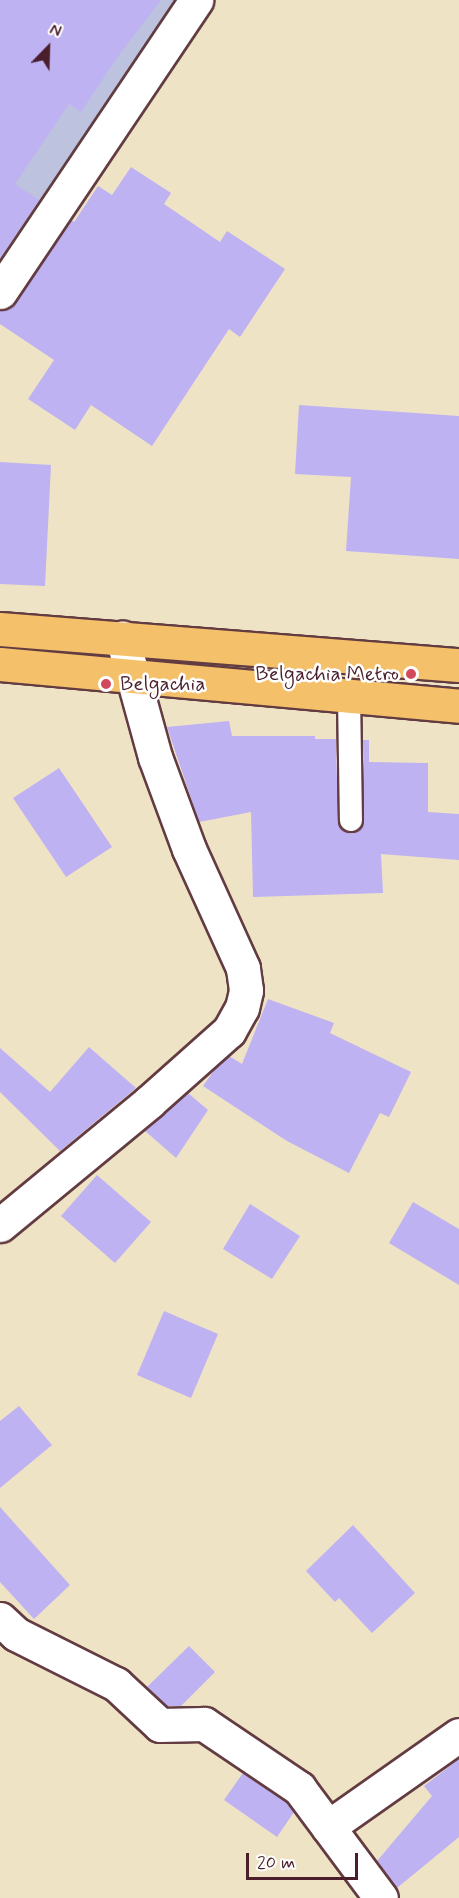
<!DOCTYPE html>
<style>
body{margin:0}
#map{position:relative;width:459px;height:1898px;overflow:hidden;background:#efe3c5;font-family:Mynerve,sans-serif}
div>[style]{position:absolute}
.industrial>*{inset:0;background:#bdc3de}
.building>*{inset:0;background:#beb2f3}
.roads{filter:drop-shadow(2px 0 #633c42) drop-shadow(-2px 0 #633c42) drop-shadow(0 2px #633c42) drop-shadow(0 -2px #633c42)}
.lane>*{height:22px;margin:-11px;padding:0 11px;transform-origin:11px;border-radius:11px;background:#fff}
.street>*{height:33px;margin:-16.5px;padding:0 16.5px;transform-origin:16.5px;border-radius:16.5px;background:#fff}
.primary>*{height:33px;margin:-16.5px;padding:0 16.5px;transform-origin:16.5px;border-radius:16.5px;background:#f4c16a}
.dots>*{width:16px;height:16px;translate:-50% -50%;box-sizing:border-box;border:3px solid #fff;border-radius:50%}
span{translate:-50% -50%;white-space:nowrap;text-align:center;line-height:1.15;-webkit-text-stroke:5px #fff;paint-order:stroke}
.poi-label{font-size:21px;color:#4a1f2b}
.right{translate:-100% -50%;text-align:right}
.left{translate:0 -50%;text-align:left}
.north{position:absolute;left:18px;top:18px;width:60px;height:60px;-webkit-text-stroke:4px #fff;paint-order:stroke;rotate:23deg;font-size:16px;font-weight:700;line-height:24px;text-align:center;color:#4a1f2b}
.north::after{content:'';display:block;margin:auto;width:21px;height:27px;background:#4a1f2b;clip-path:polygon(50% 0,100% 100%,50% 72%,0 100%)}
.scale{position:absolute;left:246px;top:1853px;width:112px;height:27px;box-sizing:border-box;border:3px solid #4a1f2b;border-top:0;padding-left:8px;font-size:18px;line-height:21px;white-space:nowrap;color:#4a1f2b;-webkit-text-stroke:4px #fff;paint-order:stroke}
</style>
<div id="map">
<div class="industrial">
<i style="clip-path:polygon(0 0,216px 0,0 308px)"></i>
</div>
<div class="building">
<i style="clip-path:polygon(0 0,161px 0,116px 59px,81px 112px,69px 104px,15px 184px,39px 200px,0 258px)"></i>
<i style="clip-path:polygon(131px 167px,171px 193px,164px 204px,220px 242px,227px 231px,285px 269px,240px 337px,229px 329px,152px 446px,91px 405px,75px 430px,28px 399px,54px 360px,0 324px,0 311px,9px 309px,16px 302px,71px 220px,74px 222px,98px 186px,112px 195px)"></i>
<i style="clip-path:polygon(299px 405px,459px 416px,459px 559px,346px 551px,351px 477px,295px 474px)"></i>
<i style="clip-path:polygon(0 462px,51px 465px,45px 586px,0 584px)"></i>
<i style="clip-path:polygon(229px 721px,232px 736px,315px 736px,315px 739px,336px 739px,338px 820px,340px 827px,351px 833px,358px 831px,364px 820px,363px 740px,369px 740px,369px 762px,428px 763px,428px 812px,459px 814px,459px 860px,381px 854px,383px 893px,253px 897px,251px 812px,199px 822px,167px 727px)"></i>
<i style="clip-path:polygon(59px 768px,112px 847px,66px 877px,13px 798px)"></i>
<i style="clip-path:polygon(268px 999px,334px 1023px,330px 1033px,411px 1072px,389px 1117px,380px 1113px,349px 1173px,287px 1141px,203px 1086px,215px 1069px,229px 1056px,242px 1064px)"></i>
<i style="clip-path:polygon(89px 1047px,136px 1088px,60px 1151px,0 1092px,0 1048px,50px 1092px)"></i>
<i style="clip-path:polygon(188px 1093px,208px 1110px,176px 1158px,144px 1130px)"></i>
<i style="clip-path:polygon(97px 1175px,151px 1222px,115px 1263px,61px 1216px)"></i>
<i style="clip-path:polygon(413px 1202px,459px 1229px,459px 1285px,389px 1243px)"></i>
<i style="clip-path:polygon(250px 1204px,300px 1236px,272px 1279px,223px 1249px)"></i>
<i style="clip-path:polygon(164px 1311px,218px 1334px,191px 1398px,137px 1375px)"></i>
<i style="clip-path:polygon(19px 1406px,52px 1445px,0 1488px,0 1421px)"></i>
<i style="clip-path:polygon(0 1507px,70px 1585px,34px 1619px,0 1582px)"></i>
<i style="clip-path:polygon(353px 1525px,415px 1593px,372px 1633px,339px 1598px,335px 1602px,306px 1571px)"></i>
<i style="clip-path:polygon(189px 1646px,215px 1672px,181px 1706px,167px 1706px,147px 1687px)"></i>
<i style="clip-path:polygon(459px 1759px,459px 1837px,397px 1888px,377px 1861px,432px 1796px,424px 1786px)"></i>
<i style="clip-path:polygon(243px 1773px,286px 1802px,294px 1812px,277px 1837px,224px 1800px)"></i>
</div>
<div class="roads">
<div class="lane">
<i style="left:349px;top:696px;width:124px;rotate:89.1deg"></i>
</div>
<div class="street">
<i style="left:0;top:292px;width:352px;rotate:-56.1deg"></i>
<i style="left:0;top:1225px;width:193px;rotate:-39.5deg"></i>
<i style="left:149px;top:1102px;width:107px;rotate:-41.6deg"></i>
<i style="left:229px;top:1031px;width:26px;rotate:-61deg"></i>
<i style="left:242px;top:1008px;width:18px;rotate:-77deg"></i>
<i style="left:246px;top:990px;width:22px;rotate:-98deg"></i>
<i style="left:243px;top:968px;width:131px;rotate:-114.4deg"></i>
<i style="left:189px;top:849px;width:98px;rotate:-110.3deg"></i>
<i style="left:155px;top:757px;width:124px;rotate:-105.4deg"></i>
<i style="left:0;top:1619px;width:22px;rotate:43deg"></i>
<i style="left:16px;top:1634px;width:112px;rotate:26.6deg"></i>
<i style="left:116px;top:1684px;width:60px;rotate:43deg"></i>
<i style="left:160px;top:1725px;width:44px;rotate:-1.3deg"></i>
<i style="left:204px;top:1724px;width:115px;rotate:34deg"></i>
<i style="left:299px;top:1788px;width:137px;rotate:53.3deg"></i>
<i style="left:328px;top:1827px;width:160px;rotate:-35.1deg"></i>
</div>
<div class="primary">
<i style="left:0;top:629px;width:460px;rotate:4.5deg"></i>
<i style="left:0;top:664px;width:461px;rotate:5.2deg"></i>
</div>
</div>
<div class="dots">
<i style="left:411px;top:674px;background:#d1495b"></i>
<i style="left:106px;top:684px;background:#d1495b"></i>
</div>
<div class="poi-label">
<span class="right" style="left:399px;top:674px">Belgachia Metro</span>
<span class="left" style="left:120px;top:684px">Belgachia</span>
</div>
<div class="north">N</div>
<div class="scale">20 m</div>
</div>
